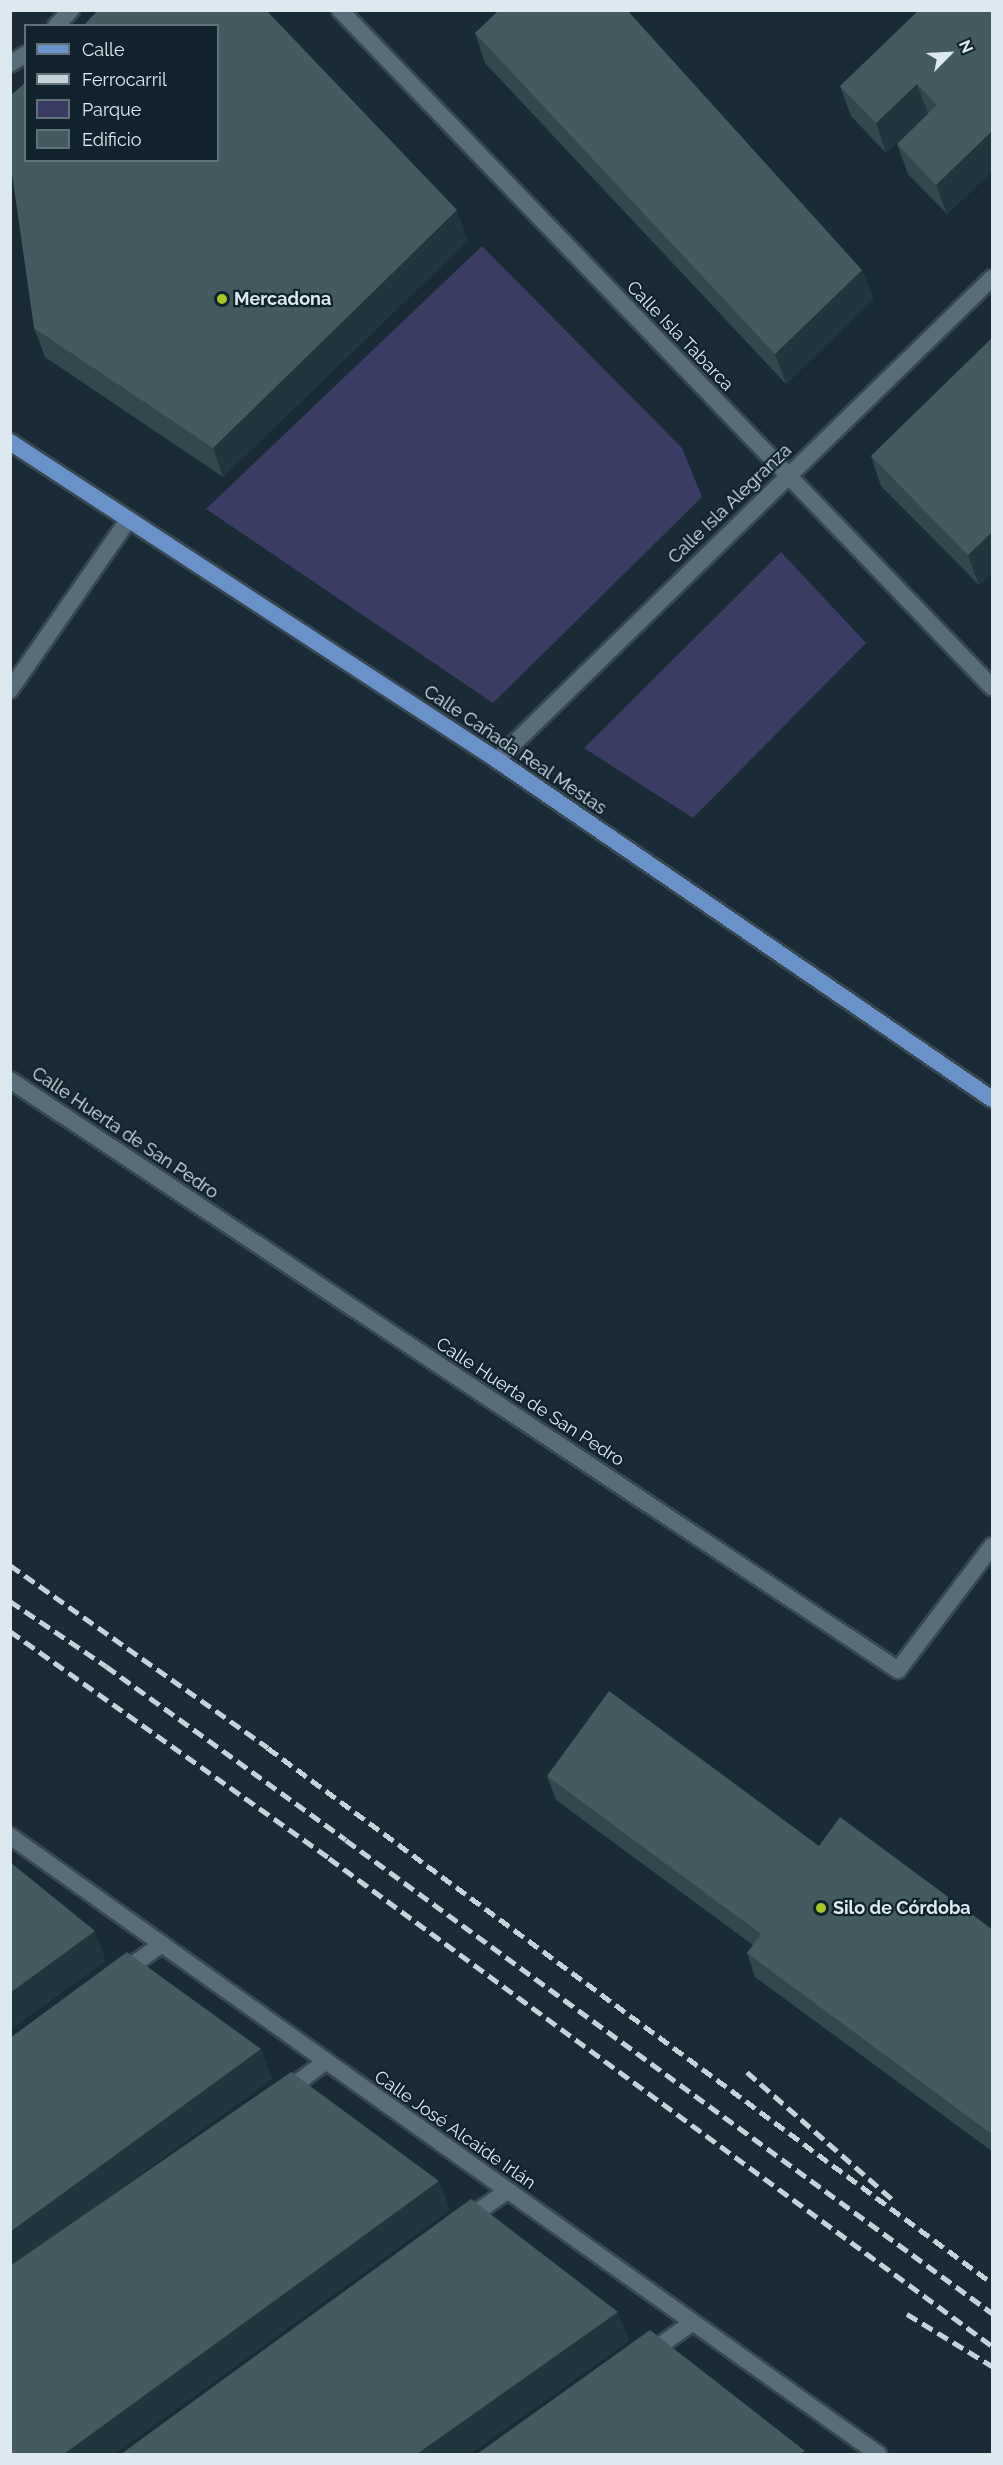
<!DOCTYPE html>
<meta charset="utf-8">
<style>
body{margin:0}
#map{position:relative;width:1003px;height:2465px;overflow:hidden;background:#182b37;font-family:Raleway,sans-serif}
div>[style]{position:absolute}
.green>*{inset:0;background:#3a3c64}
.roads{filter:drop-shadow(2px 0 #374750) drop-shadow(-2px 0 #374750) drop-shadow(0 2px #374750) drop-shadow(0 -2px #374750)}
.minor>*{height:16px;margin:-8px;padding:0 8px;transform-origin:8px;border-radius:8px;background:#586d7a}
.primary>*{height:16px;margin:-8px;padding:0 8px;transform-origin:8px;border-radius:8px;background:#6992c9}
.rail>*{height:4.5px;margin-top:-2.25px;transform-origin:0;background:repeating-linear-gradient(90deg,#c5d2da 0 12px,transparent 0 18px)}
.wall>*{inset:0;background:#31494e}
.shaded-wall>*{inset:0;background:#1f363e}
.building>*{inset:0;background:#435a60}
.dots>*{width:16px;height:16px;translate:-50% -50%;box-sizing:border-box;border:3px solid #0f222d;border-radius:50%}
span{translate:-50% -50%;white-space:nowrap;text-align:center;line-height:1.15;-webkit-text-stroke:4.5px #0f222d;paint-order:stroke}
.poi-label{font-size:18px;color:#dde9f0;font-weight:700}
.left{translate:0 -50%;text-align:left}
.street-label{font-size:18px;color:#dde9f0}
.frame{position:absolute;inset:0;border:12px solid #dde9f0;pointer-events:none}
.legend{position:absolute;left:24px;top:24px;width:195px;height:138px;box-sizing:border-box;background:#0f222d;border:2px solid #61727b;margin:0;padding:8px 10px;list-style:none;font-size:18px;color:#dde9f0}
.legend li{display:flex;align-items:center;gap:12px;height:30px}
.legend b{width:30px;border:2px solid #61727b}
.north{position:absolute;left:919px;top:24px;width:60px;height:60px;-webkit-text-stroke:4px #0f222d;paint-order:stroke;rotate:66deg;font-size:16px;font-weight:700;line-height:24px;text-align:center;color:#dde9f0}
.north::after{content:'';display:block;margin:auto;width:21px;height:27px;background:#dde9f0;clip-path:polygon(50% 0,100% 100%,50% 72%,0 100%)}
</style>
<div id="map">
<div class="green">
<i style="clip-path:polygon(482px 246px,682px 448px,702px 497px,493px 703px,206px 509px)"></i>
<i style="clip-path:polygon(781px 552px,866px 643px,693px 818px,584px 748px)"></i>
</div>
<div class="roads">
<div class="minor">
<i style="left:340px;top:10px;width:940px;rotate:46.08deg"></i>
<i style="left:56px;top:26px;width:22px;rotate:-47deg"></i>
<i style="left:10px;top:64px;width:19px;rotate:-32deg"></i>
<i style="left:10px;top:690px;width:208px;rotate:-55.2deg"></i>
<i style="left:497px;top:760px;width:691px;rotate:-44.24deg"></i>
<i style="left:10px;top:1080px;width:1066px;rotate:33.6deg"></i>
<i style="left:898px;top:1670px;width:156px;rotate:-52.8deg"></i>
<i style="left:10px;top:1836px;width:1066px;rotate:35.45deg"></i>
<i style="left:121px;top:1973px;width:50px;rotate:-35.3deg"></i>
<i style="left:285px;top:2092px;width:50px;rotate:-36.9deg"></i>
<i style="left:466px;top:2220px;width:50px;rotate:-35.3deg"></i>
<i style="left:648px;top:2354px;width:54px;rotate:-35.2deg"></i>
</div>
<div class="primary">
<i style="left:10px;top:442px;width:582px;rotate:33.14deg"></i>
<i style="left:497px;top:760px;width:600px;rotate:34.41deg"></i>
</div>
</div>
<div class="rail">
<i style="left:10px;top:1565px;width:316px;rotate:35.3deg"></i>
<i style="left:268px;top:1748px;width:900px;rotate:36.46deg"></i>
<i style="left:10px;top:1601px;width:116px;rotate:34.1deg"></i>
<i style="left:106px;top:1666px;width:296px;rotate:35.9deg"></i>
<i style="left:346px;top:1840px;width:801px;rotate:36.21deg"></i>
<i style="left:10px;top:1631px;width:392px;rotate:35.4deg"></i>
<i style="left:329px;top:1858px;width:823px;rotate:36.35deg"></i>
<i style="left:747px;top:2072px;width:193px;rotate:41.2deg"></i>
<i style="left:907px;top:2314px;width:100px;rotate:31.5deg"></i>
</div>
<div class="wall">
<i style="clip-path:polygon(993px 10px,993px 170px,947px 214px,908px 174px,897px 144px,928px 114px,928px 113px,886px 153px,851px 116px,840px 86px)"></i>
<i style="clip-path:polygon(475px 33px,862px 270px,873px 299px,786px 384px,485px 63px)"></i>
<i style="clip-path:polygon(468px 240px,223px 477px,45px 357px,34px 328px)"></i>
<i style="clip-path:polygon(993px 337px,993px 571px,979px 585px,881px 486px,871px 456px)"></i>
<i style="clip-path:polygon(547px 1776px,819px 1846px,993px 1930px,993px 2152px,755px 1977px,747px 1953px,753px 1945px,556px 1800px)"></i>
</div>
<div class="shaded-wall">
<i style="clip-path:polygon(917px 84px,928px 113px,886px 153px,876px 123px)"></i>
<i style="clip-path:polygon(993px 130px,993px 170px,947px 214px,936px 185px)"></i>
<i style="clip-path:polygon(457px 210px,468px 240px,223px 477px,213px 448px)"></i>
<i style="clip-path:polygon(862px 270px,873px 299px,786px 384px,775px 354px)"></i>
<i style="clip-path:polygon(993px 531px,993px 571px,979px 585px,968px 555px)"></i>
<i style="clip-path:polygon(95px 1931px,106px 1961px,10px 2030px,10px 1993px)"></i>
<i style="clip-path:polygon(261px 2049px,272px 2079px,10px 2269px,10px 2232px)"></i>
<i style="clip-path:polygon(439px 2181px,450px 2210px,115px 2454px,64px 2454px)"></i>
<i style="clip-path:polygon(618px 2312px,629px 2341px,470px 2454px,417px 2454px)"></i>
</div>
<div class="building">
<i style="clip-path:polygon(98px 10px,266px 10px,457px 210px,213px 448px,34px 328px,10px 160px,10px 96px,26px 82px,26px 160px,218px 160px,218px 26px,83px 26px)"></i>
<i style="clip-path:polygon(499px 10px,627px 10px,862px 270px,775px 354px,475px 33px)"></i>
<i style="clip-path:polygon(919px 10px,993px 10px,993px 130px,936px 185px,897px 144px,937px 105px,917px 84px,876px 123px,840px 86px)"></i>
<i style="clip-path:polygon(993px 337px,993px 531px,968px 555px,871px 456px)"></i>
<i style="clip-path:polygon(609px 1691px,819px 1846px,840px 1817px,993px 1930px,993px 2135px,747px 1953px,761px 1934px,547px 1776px)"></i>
<i style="clip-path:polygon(10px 1862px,95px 1931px,10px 1993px)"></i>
<i style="clip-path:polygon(127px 1952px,261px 2049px,10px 2232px,10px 2038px)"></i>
<i style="clip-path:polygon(291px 2072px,439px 2181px,64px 2454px,10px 2454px,10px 2266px)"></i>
<i style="clip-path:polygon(471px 2199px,618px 2312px,417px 2454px,121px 2454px)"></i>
<i style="clip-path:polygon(650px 2330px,805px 2451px,800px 2454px,477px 2454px)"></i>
</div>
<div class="dots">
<i style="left:222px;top:299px;background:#a6c820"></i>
<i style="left:821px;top:1908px;background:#a6c820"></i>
</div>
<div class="poi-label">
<span class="left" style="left:234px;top:299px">Mercadona</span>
<span class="left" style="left:833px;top:1908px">Silo de Córdoba</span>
</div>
<div class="street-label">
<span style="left:680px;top:336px;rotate:46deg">Calle Isla Tabarca</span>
<span style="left:730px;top:504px;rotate:-44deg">Calle Isla Alegranza</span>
<span style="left:515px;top:750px;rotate:34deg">Calle Cañada Real Mestas</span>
<span style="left:125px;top:1133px;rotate:34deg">Calle Huerta de San Pedro</span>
<span style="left:530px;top:1402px;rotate:33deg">Calle Huerta de San Pedro</span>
<span style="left:455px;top:2130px;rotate:35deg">Calle José Alcaide Irlán</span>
</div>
<div class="frame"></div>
<ul class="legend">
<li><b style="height:8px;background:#6992c9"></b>Calle</li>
<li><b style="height:8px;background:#c5d2da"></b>Ferrocarril</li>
<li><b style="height:16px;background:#3a3c64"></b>Parque</li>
<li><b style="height:16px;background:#435a60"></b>Edificio</li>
</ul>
<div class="north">N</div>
</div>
